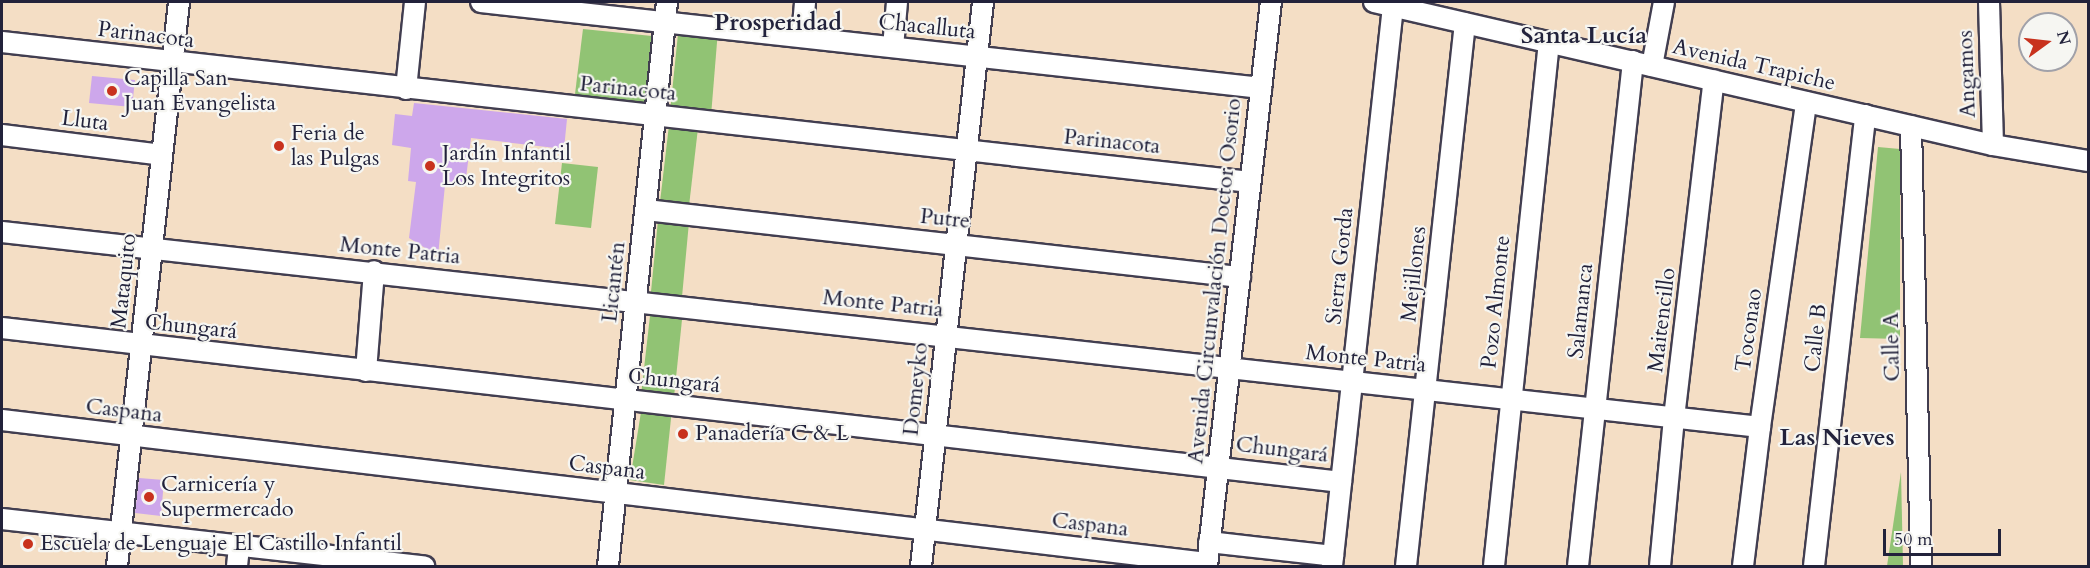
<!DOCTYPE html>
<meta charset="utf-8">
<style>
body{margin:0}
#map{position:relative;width:2090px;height:568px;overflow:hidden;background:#f4dec5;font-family:Cardo,serif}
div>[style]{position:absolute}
.green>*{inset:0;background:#91c374}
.building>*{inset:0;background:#cda7eb}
.roads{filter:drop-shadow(2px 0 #423e50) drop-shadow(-2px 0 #423e50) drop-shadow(0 2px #423e50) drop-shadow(0 -2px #423e50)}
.minor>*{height:20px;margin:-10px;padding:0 10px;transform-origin:10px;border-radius:10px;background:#fff}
.dots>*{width:16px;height:16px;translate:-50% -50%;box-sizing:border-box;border:3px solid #f6f6f2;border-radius:50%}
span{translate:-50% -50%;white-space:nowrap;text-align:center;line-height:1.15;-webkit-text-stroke:4.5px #f6f6f2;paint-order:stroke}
.street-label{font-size:22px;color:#22223b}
.poi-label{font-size:22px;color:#22223b}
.left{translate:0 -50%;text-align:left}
.neighbourhood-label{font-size:24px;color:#22223b;font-weight:700}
.frame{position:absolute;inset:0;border:3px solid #22223b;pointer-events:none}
.north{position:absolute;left:2018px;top:12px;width:60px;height:60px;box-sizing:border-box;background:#f6f6f2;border:2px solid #a1a1a9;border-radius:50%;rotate:75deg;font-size:16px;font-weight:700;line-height:24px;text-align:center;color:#22223b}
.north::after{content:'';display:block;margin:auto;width:21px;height:27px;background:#c8321e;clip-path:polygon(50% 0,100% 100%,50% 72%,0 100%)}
.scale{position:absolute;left:1883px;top:529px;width:118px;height:27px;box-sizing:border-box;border:3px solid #22223b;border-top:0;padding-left:8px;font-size:18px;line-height:21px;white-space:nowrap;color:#22223b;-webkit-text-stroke:4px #f6f6f2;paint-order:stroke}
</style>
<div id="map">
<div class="green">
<i style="clip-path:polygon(679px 24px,718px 30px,711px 116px,670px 112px)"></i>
<i style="clip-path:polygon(583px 29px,652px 36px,645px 110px,574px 102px)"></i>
<i style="clip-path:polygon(669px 125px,698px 128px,689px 206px,660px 202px)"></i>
<i style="clip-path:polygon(1878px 147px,1900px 149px,1900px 339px,1860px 338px)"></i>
<i style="clip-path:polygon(562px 163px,598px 167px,591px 228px,555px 224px)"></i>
<i style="clip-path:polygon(658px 220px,689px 222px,682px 297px,651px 292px)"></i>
<i style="clip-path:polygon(651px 307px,683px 310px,674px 397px,641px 395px)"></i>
<i style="clip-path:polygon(642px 406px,672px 409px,664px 485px,630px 480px)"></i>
<i style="clip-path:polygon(1901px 472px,1903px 566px,1887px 566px)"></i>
</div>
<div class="building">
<i style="clip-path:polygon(92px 76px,135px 80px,132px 107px,89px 103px)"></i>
<i style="clip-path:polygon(414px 103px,567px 119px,564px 149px,471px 138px,465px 186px,445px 185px,438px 256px,409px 238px,416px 182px,408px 181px,411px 148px,392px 145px,395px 114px,412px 116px)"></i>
<i style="clip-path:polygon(139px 478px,164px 480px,161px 516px,135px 513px)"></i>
</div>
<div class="roads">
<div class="minor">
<i style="left:481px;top:2px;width:785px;rotate:6.29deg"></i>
<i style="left:1374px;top:2px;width:635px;rotate:13.01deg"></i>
<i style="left:1993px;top:145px;width:96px;rotate:9.6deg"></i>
<i style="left:1989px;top:2px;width:143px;rotate:88.4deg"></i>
<i style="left:802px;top:37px;width:35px;rotate:-85deg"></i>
<i style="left:2px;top:42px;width:1256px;rotate:6.4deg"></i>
<i style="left:893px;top:47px;width:45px;rotate:-84.9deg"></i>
<i style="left:1652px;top:66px;width:65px;rotate:-79.4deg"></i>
<i style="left:406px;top:89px;width:87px;rotate:-84.1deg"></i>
<i style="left:1911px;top:126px;width:440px;rotate:88.7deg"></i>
<i style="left:2px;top:135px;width:161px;rotate:7.1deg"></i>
<i style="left:646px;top:210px;width:598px;rotate:6.44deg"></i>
<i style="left:2px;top:232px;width:1769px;rotate:6.33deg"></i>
<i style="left:2px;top:328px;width:1348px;rotate:6.56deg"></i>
<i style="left:366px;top:371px;width:100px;rotate:-85.4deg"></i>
<i style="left:2px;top:420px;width:1213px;rotate:6.77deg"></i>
<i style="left:2px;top:519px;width:425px;rotate:6.4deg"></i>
<i style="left:1209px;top:542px;width:125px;rotate:6.4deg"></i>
<i style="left:117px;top:566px;width:567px;rotate:-83.73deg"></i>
<i style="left:237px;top:566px;width:20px;rotate:-84deg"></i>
<i style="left:608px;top:566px;width:567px;rotate:-84.03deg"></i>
<i style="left:921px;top:566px;width:567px;rotate:-83.73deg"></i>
<i style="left:1207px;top:566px;width:568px;rotate:-83.53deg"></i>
<i style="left:1332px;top:566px;width:563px;rotate:-83.78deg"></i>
<i style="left:1406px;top:566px;width:546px;rotate:-83.8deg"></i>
<i style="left:1494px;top:566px;width:527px;rotate:-84.01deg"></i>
<i style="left:1578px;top:566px;width:508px;rotate:-83.78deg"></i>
<i style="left:1660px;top:566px;width:149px;rotate:-84.6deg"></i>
<i style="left:1674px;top:418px;width:340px;rotate:-83.3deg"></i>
<i style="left:1743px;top:566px;width:140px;rotate:-83deg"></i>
<i style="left:1760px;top:427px;width:328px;rotate:-81.9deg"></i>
<i style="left:1814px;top:566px;width:454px;rotate:-83.5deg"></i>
</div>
</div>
<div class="dots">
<i style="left:112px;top:91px;background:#c8321e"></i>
<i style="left:279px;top:146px;background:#c8321e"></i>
<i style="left:430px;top:166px;background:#c8321e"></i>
<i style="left:683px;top:434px;background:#c8321e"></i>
<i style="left:149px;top:497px;background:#c8321e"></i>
<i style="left:28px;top:544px;background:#c8321e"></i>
</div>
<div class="street-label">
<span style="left:927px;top:27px;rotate:6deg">Chacalluta</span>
<span style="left:146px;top:35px;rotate:7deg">Parinacota</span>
<span style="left:1754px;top:65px;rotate:13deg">Avenida Trapiche</span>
<span style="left:1967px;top:74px;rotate:-92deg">Angamos</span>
<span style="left:628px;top:89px;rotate:6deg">Parinacota</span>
<span style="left:85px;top:121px;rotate:7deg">Lluta</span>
<span style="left:1112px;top:142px;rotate:6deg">Parinacota</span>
<span style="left:945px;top:219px;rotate:6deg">Putre</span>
<span style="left:400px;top:251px;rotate:6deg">Monte Patria</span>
<span style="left:1340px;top:266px;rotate:-84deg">Sierra Gorda</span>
<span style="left:1414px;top:274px;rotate:-84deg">Mejillones</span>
<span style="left:124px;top:281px;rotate:-84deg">Mataquito</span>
<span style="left:1215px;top:281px;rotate:-84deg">Avenida Circunvalación Doctor Osorio</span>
<span style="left:614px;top:282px;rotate:-84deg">Licantén</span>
<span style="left:1496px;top:302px;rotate:-84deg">Pozo Almonte</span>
<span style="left:883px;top:304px;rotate:6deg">Monte Patria</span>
<span style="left:1581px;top:311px;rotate:-84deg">Salamanca</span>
<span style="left:1662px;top:320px;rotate:-83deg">Maitencillo</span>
<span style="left:191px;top:327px;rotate:6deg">Chungará</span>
<span style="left:1749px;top:330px;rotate:-82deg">Toconao</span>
<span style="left:1816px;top:338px;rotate:-84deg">Calle B</span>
<span style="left:1892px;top:347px;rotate:-91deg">Calle A</span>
<span style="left:1366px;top:359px;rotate:6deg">Monte Patria</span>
<span style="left:674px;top:381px;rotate:6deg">Chungará</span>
<span style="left:916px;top:389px;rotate:-84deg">Domeyko</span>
<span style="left:124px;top:411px;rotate:7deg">Caspana</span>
<span style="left:1282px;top:450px;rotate:7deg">Chungará</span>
<span style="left:607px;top:468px;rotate:7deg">Caspana</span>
<span style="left:1090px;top:525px;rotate:7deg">Caspana</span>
</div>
<div class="poi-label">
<span class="left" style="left:124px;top:91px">Capilla San<br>Juan Evangelista</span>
<span class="left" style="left:291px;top:146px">Feria de<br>las Pulgas</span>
<span class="left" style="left:442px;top:166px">Jardín Infantil<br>Los Integritos</span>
<span class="left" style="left:695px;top:434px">Panadería C &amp; L</span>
<span class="left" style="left:161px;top:497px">Carnicería y<br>Supermercado</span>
<span class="left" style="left:40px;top:544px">Escuela de Lenguaje El Castillo Infantil</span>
</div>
<div class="neighbourhood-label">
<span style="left:778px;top:23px">Prosperidad</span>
<span style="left:1584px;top:36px">Santa Lucía</span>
<span style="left:1837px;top:438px">Las Nieves</span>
</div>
<div class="frame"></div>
<div class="north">N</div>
<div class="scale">50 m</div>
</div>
